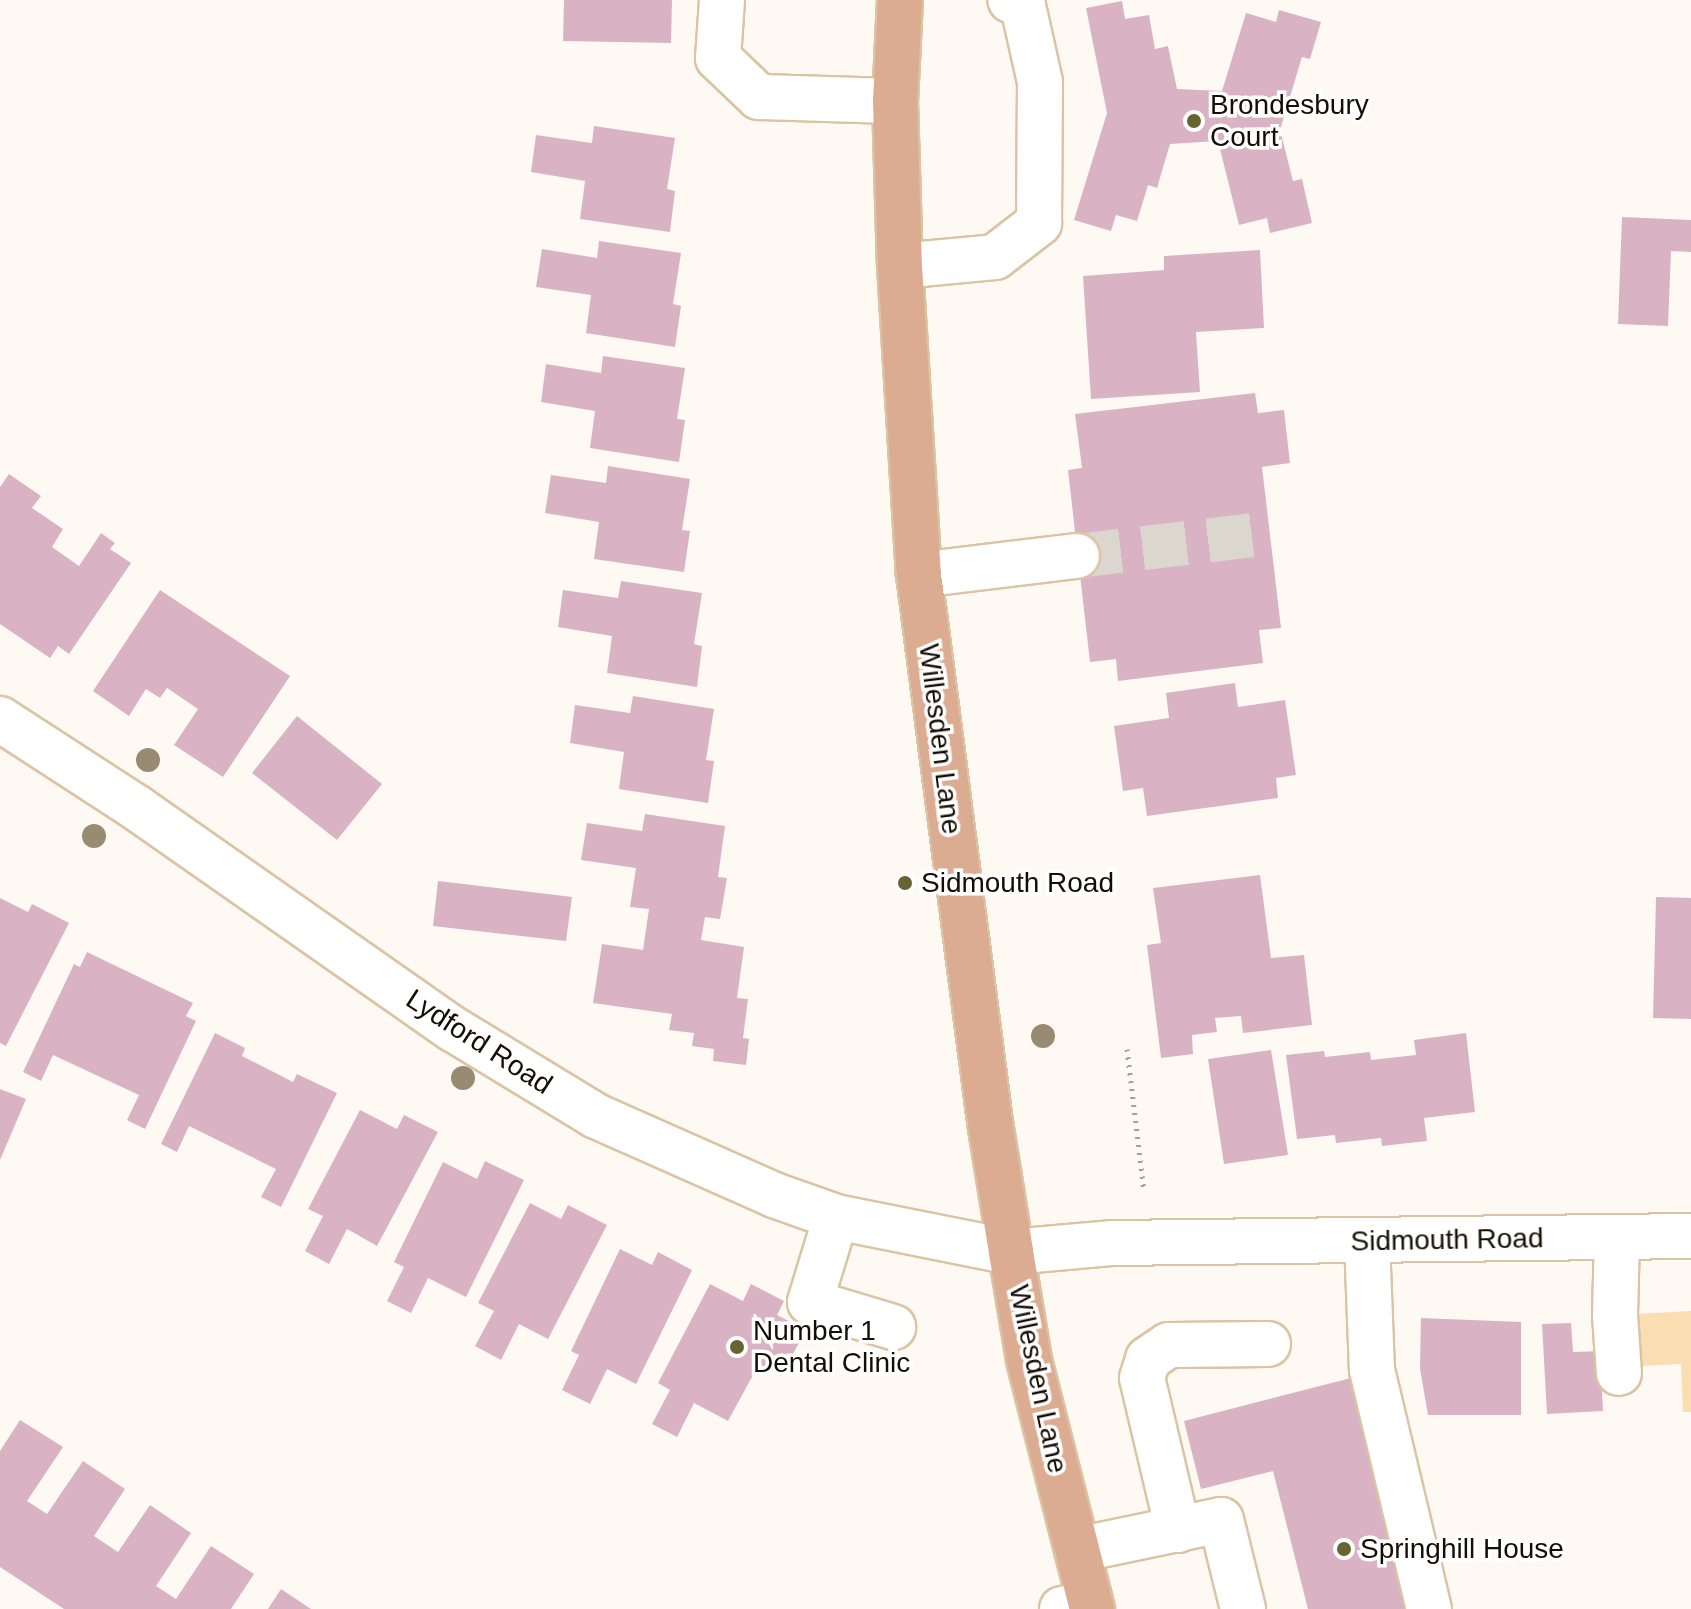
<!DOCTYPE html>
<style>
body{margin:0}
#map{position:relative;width:1691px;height:1609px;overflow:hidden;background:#fefaf3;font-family:Helvetica,sans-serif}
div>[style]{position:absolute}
.green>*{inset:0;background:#faddb0}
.building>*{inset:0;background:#d9b3c4}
.minor-tunnel>*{height:44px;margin-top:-22px;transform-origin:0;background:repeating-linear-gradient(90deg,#dbd7cf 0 44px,transparent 0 66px)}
.path>*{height:5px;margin-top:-2.5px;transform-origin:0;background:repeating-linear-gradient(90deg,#a5a098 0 2px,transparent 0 8px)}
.roads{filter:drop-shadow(2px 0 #dac4a4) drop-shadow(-2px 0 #dac4a4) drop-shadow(0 2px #dac4a4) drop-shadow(0 -2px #dac4a4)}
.minor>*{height:44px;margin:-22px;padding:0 22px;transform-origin:22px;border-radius:22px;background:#fff}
.major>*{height:44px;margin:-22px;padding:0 22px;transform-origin:22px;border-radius:22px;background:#dcac92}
.trees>*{width:24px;height:24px;margin:-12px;border-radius:50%;background:#988b72}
.dots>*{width:22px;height:22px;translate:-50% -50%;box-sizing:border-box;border:4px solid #fff;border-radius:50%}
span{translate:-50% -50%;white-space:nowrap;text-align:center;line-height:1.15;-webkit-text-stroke:7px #fff;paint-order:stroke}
.poi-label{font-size:28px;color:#150e04}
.left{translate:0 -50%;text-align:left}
.street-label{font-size:28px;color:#150e04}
</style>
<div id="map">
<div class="green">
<i style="clip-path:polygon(1691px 1311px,1691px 1412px,1683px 1412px,1681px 1364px,1638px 1366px,1635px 1314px)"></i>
</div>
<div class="building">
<i style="clip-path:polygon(564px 0,672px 0,671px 43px,563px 41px)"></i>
<i style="clip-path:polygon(1122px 1px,1125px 19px,1149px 15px,1155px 49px,1168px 46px,1177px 89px,1222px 91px,1246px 13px,1276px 22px,1279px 10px,1321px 22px,1310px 59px,1302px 57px,1280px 130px,1293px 181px,1302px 179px,1312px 223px,1270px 233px,1267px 218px,1239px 225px,1218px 141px,1170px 144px,1157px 188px,1148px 185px,1137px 221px,1116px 215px,1111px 231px,1074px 220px,1107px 113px,1086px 8px)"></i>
<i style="clip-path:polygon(594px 126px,675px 138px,667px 189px,675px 191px,670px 232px,580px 219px,585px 181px,531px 172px,536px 135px,592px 143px)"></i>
<i style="clip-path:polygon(1622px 217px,1691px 220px,1691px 252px,1671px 251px,1668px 326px,1618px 324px)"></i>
<i style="clip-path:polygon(599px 241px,681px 253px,673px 304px,681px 306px,675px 347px,586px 333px,591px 295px,536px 287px,542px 249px,597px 258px)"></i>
<i style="clip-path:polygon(1260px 250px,1264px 328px,1196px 332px,1200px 392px,1091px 399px,1083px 276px,1164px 270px,1164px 256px)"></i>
<i style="clip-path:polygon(603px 356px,685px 368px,677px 419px,685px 420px,679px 462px,590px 448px,595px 411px,541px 402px,546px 364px,601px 373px)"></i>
<i style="clip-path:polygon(1255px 393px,1258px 413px,1284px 410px,1290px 463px,1262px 467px,1281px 628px,1259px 630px,1263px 663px,1118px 681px,1116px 659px,1090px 662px,1068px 470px,1082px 468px,1075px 414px)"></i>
<i style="clip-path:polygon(608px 466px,690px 479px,682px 530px,690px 531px,684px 572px,594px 559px,599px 522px,545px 513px,551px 475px,606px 483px)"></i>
<i style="clip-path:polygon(9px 474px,41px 496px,32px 508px,63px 529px,52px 547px,79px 566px,101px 533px,115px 543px,110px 549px,131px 563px,69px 654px,58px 646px,50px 658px,0 624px,0 487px)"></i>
<i style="clip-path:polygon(621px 581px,702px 593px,694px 644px,702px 646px,697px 687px,607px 673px,612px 636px,558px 627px,563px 590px,618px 598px)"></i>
<i style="clip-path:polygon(160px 590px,290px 676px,223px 777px,174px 745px,198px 709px,167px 688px,160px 698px,146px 689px,129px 716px,93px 691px)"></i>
<i style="clip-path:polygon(1235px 683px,1238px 707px,1285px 700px,1296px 775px,1276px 778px,1278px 798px,1147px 816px,1143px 788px,1123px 791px,1114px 726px,1169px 718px,1166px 693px)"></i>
<i style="clip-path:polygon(633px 696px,714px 709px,706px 760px,714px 761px,708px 803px,619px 789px,624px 752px,570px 743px,575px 705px,630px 713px)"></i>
<i style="clip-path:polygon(297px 716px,382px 784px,337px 840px,252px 773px)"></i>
<i style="clip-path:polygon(645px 814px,725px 826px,718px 877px,727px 878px,720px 919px,705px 917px,701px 940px,744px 947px,737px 998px,748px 999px,743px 1038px,749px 1039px,746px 1065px,713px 1061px,714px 1049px,692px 1046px,694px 1033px,669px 1030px,672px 1014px,593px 1003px,602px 944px,643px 950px,649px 909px,630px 907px,636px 868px,581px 860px,587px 823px,642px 831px)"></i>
<i style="clip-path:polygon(1260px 875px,1271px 958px,1304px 955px,1312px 1025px,1243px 1033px,1241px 1016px,1215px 1018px,1217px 1032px,1192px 1035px,1193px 1054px,1161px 1058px,1147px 945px,1161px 943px,1153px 888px)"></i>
<i style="clip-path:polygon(438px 881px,572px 897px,566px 941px,433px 926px)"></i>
<i style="clip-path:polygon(1656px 897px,1691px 898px,1691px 1019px,1653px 1018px)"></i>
<i style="clip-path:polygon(0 898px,28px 912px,32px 904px,69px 923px,6px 1046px,0 1043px)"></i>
<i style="clip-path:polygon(87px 952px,193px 1003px,186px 1016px,196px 1021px,145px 1129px,127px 1120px,139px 1095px,53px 1055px,41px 1081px,23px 1072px,74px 964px,80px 967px)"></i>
<i style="clip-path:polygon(215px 1033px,245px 1048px,242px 1056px,293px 1082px,297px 1074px,337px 1093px,281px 1207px,261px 1197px,276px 1169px,189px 1126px,177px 1152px,161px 1144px)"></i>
<i style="clip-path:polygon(1466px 1033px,1475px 1112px,1424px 1118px,1427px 1141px,1382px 1146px,1381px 1138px,1336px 1143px,1335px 1135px,1297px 1139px,1286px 1055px,1324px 1051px,1325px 1057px,1370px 1052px,1371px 1060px,1416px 1055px,1414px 1040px)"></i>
<i style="clip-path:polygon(1271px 1050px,1288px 1155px,1224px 1164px,1208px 1059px)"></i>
<i style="clip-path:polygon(0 1089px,26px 1099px,0 1160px)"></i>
<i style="clip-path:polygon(360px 1110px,397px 1129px,404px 1115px,438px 1132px,377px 1246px,347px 1229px,329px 1264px,305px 1251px,323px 1216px,308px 1209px)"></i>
<i style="clip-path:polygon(485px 1161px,524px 1180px,466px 1297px,428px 1278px,411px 1313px,387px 1301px,404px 1267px,394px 1262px,443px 1162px,477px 1179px)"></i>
<i style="clip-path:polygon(530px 1203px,561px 1219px,568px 1205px,607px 1225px,548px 1339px,519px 1324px,501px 1360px,475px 1346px,494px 1311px,478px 1303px)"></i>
<i style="clip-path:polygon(620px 1249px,652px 1265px,658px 1252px,692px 1270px,636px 1384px,607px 1369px,590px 1404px,562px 1390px,579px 1355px,571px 1351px)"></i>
<i style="clip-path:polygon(710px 1284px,743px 1301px,751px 1284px,784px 1301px,777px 1315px,806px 1330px,781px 1376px,759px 1364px,728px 1421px,694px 1403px,677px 1437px,652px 1424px,670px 1390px,658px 1383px)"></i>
<i style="clip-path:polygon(1421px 1318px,1521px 1322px,1521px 1415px,1428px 1415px,1420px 1369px)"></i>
<i style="clip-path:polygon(1571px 1323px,1573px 1352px,1600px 1351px,1603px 1411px,1547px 1414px,1542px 1324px)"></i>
<i style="clip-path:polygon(1351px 1378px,1410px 1609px,1308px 1609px,1273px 1471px,1201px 1489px,1184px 1421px)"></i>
<i style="clip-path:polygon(20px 1420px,63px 1447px,27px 1501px,47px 1514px,83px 1461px,125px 1489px,94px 1536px,118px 1552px,150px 1505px,191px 1533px,156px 1586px,176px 1599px,211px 1546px,254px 1574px,231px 1609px,64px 1609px,0 1567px,0 1451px)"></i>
<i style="clip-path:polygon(281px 1589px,311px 1609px,268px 1609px)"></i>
</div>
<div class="minor-tunnel">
<i style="left:1077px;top:556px;width:194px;rotate:-6.8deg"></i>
</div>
<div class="path">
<i style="left:1127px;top:1049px;width:143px;rotate:83.2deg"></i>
</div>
<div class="roads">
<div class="minor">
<i style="left:722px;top:0;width:58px;rotate:93.9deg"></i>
<i style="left:718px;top:58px;width:57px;rotate:43.6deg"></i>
<i style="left:759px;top:97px;width:136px;rotate:1.7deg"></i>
<i style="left:900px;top:266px;width:95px;rotate:-5.4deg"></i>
<i style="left:995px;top:257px;width:56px;rotate:-37.7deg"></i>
<i style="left:1039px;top:223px;width:141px;rotate:-89.6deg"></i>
<i style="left:1040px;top:82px;width:78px;rotate:-102.6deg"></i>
<i style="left:1023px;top:6px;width:14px;rotate:-155deg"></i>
<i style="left:919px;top:575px;width:159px;rotate:-6.9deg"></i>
<i style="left:0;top:719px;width:163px;rotate:33deg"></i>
<i style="left:137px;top:808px;width:386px;rotate:35deg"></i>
<i style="left:453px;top:1029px;width:167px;rotate:31.3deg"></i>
<i style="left:596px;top:1116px;width:195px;rotate:23.9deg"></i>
<i style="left:774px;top:1195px;width:66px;rotate:19.5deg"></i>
<i style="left:836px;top:1217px;width:178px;rotate:11.3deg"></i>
<i style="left:1011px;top:1252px;width:100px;rotate:-5.1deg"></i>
<i style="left:1111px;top:1243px;width:580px;rotate:-0.69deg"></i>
<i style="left:836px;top:1217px;width:89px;rotate:107deg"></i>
<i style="left:810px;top:1302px;width:87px;rotate:16.8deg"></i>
<i style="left:1617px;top:1238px;width:77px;rotate:91.5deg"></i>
<i style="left:1615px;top:1315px;width:58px;rotate:86.1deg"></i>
<i style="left:1367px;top:1241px;width:129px;rotate:87.8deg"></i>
<i style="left:1372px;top:1370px;width:246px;rotate:76.6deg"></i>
<i style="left:1178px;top:1530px;width:156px;rotate:-103.3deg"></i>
<i style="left:1142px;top:1378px;width:20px;rotate:-72deg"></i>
<i style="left:1148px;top:1359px;width:25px;rotate:-34deg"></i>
<i style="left:1169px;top:1345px;width:99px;rotate:-0.6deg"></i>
<i style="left:1077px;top:1550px;width:147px;rotate:-11.8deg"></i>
<i style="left:1221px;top:1520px;width:92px;rotate:76.1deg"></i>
<i style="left:1062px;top:1609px;width:29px;rotate:-12deg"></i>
</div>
<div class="major">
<i style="left:900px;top:0;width:101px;rotate:92.8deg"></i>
<i style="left:895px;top:101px;width:165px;rotate:88.3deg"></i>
<i style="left:900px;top:266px;width:310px;rotate:86.5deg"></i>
<i style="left:919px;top:575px;width:552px;rotate:82.6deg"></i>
<i style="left:990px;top:1122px;width:132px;rotate:80.8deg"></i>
<i style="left:1011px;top:1252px;width:109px;rotate:80.5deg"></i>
<i style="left:1029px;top:1360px;width:257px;rotate:75.8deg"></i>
</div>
</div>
<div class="trees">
<i style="left:148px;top:760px"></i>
<i style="left:94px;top:836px"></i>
<i style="left:1043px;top:1036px"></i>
<i style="left:463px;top:1078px"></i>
</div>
<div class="dots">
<i style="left:1194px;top:121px;background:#676431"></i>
<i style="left:905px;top:883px;background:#676431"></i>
<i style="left:737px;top:1347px;background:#676431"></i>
<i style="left:1344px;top:1549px;background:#676431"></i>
</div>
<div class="poi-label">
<span class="left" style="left:1210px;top:121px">Brondesbury<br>Court</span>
<span class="left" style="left:921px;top:883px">Sidmouth Road</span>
<span class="left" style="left:753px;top:1347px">Number 1<br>Dental Clinic</span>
<span class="left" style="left:1360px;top:1549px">Springhill House</span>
</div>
<div class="street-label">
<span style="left:940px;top:739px;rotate:83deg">Willesden Lane</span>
<span style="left:479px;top:1042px;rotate:33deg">Lydford Road</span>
<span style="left:1447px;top:1240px;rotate:-1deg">Sidmouth Road</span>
<span style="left:1038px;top:1379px;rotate:78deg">Willesden Lane</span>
</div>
</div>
